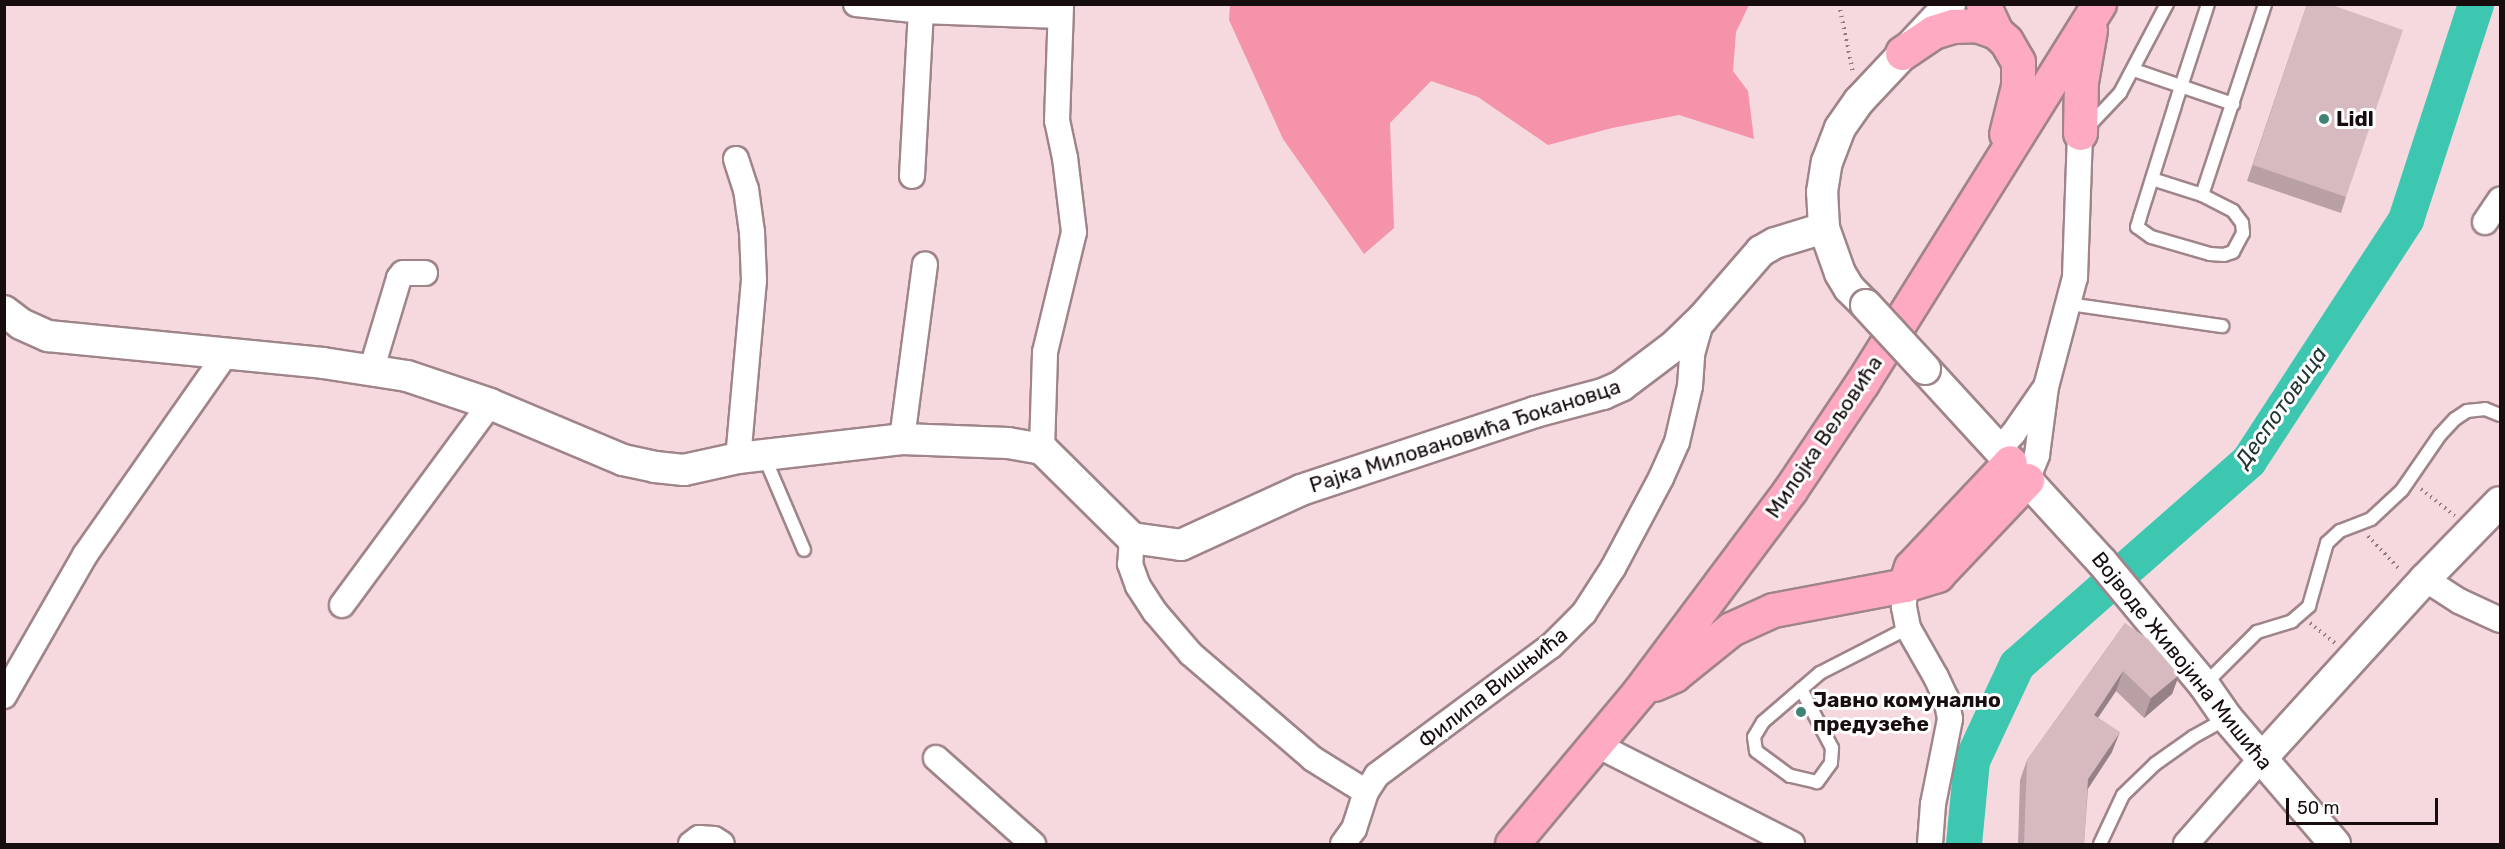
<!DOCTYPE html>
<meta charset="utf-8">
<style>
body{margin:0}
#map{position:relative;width:2505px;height:849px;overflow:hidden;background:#f6d9df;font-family:Rubik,sans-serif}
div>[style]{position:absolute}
.green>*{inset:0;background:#f493aa}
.river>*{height:36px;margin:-18px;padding:0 18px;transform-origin:18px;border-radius:18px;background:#3dc7b0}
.path>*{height:4px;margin-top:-2px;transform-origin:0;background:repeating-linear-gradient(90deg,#8f7b7f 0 1.5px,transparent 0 6px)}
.roads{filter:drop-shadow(2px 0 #9f858a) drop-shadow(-2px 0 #9f858a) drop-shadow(0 2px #9f858a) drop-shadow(0 -2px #9f858a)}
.service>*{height:12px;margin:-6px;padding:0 6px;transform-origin:6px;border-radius:6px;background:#fff}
.minor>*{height:24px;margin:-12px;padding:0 12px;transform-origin:12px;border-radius:12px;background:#fff}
.tertiary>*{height:30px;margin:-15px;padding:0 15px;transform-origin:15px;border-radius:15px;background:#fff}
.primary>*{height:33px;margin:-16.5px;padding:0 16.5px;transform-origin:16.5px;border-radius:16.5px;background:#feaac2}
.bridges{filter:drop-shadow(2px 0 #9f858a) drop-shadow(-2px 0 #9f858a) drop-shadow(0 2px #9f858a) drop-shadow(0 -2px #9f858a)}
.tertiary-bridge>*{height:30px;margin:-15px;padding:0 15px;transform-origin:15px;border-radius:15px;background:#fff}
.wall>*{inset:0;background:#b8a0a5}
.shaded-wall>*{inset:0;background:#968286}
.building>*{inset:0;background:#d6bac0}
.dots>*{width:16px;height:16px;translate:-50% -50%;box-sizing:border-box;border:3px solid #fff;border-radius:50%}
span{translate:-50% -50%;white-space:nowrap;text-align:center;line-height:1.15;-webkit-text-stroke:6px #fff;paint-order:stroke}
.poi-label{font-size:21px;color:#170d0f;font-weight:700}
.left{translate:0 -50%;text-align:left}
.street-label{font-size:21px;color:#170d0f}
.water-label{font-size:22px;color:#213732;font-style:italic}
.frame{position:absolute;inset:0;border:6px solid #170d0f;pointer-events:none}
.scale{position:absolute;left:2286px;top:798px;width:152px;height:27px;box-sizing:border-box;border:3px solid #170d0f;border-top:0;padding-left:8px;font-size:18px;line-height:21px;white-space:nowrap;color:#170d0f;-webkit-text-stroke:4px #fff;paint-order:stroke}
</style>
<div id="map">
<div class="green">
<i style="clip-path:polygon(1230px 5px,1749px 5px,1736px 32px,1733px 71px,1748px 91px,1754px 139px,1679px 115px,1612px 128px,1548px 145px,1478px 97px,1431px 81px,1390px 123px,1394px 228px,1364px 254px,1283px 139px,1229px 20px)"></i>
</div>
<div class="river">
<i style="left:1964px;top:844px;width:83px;rotate:-84.5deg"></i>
<i style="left:1972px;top:761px;width:106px;rotate:-64.9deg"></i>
<i style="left:2017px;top:665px;width:309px;rotate:-41.3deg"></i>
<i style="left:2249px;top:461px;width:288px;rotate:-56.9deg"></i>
<i style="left:2406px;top:220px;width:227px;rotate:-72deg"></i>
</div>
<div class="path">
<i style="left:1839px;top:4px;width:70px;rotate:78.5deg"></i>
<i style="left:2421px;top:489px;width:43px;rotate:38.5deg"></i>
<i style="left:2368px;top:536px;width:47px;rotate:46.7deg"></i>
<i style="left:2310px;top:623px;width:32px;rotate:39deg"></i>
</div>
<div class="roads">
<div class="service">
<i style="left:2134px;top:70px;width:105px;rotate:19deg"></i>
<i style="left:2086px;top:129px;width:50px;rotate:-46.6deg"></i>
<i style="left:2120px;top:93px;width:101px;rotate:-62.2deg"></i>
<i style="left:2152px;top:179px;width:52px;rotate:17.7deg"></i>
<i style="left:2202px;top:195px;width:35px;rotate:27deg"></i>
<i style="left:2233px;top:211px;width:15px;rotate:53deg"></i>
<i style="left:2242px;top:223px;width:10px;rotate:84deg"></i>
<i style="left:2243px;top:233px;width:21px;rotate:118deg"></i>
<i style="left:2233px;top:252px;width:9px;rotate:162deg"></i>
<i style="left:2224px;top:255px;width:14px;rotate:-176deg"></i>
<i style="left:2210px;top:254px;width:61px;rotate:-163.9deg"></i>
<i style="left:2151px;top:237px;width:17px;rotate:-144deg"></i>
<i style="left:2137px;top:227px;width:10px;rotate:-73deg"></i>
<i style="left:2140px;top:217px;width:117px;rotate:-72.6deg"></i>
<i style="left:2175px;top:105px;width:106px;rotate:-71.9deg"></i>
<i style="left:2202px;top:195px;width:201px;rotate:-71.7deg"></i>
<i style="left:2069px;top:304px;width:155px;rotate:8.2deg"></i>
<i style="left:764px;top:456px;width:102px;rotate:66.9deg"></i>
<i style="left:2205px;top:684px;width:74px;rotate:-45deg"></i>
<i style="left:2257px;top:632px;width:37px;rotate:-17deg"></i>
<i style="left:2292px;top:621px;width:23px;rotate:-41deg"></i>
<i style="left:2309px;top:606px;width:66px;rotate:-74.1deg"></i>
<i style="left:2327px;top:543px;width:18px;rotate:-43deg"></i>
<i style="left:2340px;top:531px;width:33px;rotate:-21deg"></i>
<i style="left:2371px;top:519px;width:42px;rotate:-43.1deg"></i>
<i style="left:2402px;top:490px;width:67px;rotate:-55.4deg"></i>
<i style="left:2440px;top:435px;width:22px;rotate:-47deg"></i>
<i style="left:2455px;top:419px;width:14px;rotate:-34deg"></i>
<i style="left:2467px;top:411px;width:18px;rotate:-6deg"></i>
<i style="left:2485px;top:409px;width:16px;rotate:22deg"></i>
<i style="left:1801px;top:689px;width:67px;rotate:62.3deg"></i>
<i style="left:1832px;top:748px;width:15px;rotate:94deg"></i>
<i style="left:1831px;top:763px;width:24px;rotate:126deg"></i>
<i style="left:1817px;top:782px;width:28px;rotate:-167deg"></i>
<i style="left:1790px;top:776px;width:42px;rotate:-143.7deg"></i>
<i style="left:1756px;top:751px;width:14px;rotate:-98deg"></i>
<i style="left:1754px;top:737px;width:17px;rotate:-59deg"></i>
<i style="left:1763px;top:722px;width:75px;rotate:-40.7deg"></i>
<i style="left:1820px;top:673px;width:99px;rotate:-27.1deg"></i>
<i style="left:2100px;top:844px;width:54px;rotate:-64.9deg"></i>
<i style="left:2123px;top:795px;width:45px;rotate:-44.1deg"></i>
<i style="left:2155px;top:764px;width:47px;rotate:-35.4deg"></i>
<i style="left:2193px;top:737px;width:38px;rotate:-29deg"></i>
</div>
<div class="minor">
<i style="left:856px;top:4px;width:65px;rotate:6.1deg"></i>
<i style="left:921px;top:11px;width:139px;rotate:2.1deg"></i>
<i style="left:736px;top:159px;width:32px;rotate:72deg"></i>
<i style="left:746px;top:189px;width:43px;rotate:82.1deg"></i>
<i style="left:752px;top:232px;width:48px;rotate:87.6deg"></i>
<i style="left:754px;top:280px;width:179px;rotate:95.1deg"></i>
<i style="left:912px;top:176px;width:165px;rotate:-86.9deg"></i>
<i style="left:2485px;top:222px;width:27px;rotate:-56deg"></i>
<i style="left:371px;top:371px;width:97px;rotate:-73.2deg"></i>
<i style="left:399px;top:278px;width:6px;rotate:-51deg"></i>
<i style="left:403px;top:273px;width:22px"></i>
<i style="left:902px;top:439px;width:176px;rotate:-82.5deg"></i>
<i style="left:1042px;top:449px;width:97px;rotate:-88.2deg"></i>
<i style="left:1045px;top:352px;width:123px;rotate:-76.4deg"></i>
<i style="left:1074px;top:232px;width:75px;rotate:-96.9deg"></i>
<i style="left:1065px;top:158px;width:38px;rotate:-102deg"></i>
<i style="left:1057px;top:121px;width:117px;rotate:-88deg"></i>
<i style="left:1999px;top:449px;width:21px;rotate:-47deg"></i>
<i style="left:2013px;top:434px;width:52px;rotate:-55.1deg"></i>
<i style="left:2027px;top:480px;width:27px;rotate:-68deg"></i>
<i style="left:2037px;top:455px;width:69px;rotate:-82.5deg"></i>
<i style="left:2046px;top:387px;width:114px;rotate:-75.2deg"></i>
<i style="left:2075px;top:277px;width:144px;rotate:-88deg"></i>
<i style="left:1132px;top:538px;width:26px;rotate:94deg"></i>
<i style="left:1130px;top:564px;width:23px;rotate:70deg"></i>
<i style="left:1138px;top:586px;width:31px;rotate:57deg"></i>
<i style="left:1155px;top:612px;width:55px;rotate:49.4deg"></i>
<i style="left:1191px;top:654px;width:161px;rotate:40.7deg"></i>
<i style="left:1313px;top:759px;width:62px;rotate:31.9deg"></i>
<i style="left:2425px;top:579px;width:40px;rotate:32.9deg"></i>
<i style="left:2459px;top:601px;width:45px;rotate:24.9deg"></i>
<i style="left:1905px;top:585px;width:22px;rotate:93deg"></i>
<i style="left:1904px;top:607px;width:21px;rotate:79deg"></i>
<i style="left:1908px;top:628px;width:56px;rotate:60.3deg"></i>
<i style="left:1936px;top:677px;width:23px;rotate:65deg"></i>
<i style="left:1946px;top:698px;width:21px;rotate:79deg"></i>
<i style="left:1950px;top:719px;width:87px;rotate:101.3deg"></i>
<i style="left:1933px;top:804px;width:40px;rotate:94.3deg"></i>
<i style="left:342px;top:605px;width:250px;rotate:-53.6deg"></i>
<i style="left:4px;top:696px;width:163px;rotate:-60.1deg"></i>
<i style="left:85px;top:555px;width:248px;rotate:-55deg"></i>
<i style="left:1595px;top:744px;width:221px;rotate:26.9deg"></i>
<i style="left:936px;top:758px;width:130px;rotate:41.6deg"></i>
<i style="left:691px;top:844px;width:10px;rotate:-37deg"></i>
<i style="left:699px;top:838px;width:15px;rotate:4deg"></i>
<i style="left:714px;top:839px;width:9px;rotate:32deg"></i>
<i style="left:1343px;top:844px;width:19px;rotate:-54deg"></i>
<i style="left:1354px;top:829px;width:39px;rotate:-72deg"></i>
<i style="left:1366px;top:792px;width:20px;rotate:-57deg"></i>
<i style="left:1377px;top:775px;width:217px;rotate:-36.6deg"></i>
<i style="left:1551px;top:646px;width:47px;rotate:-45deg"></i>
<i style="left:1584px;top:613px;width:54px;rotate:-57.2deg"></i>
<i style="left:1613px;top:568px;width:102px;rotate:-61.9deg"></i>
<i style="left:1661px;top:478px;width:39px;rotate:-66deg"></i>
<i style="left:1677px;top:442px;width:57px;rotate:-76.9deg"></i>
<i style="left:1690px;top:386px;width:32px;rotate:-86deg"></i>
<i style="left:1692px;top:354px;width:36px;rotate:-74deg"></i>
<i style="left:2186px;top:844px;width:113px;rotate:-48.6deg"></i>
</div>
<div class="tertiary">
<i style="left:1866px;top:305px;width:24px;rotate:-135deg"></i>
<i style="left:1849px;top:288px;width:17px;rotate:-121deg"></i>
<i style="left:1840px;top:273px;width:48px;rotate:-109.6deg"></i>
<i style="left:1824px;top:228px;width:36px;rotate:-93deg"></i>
<i style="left:1822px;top:192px;width:30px;rotate:-81deg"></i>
<i style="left:1827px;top:162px;width:36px;rotate:-69deg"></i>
<i style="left:1840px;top:128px;width:33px;rotate:-55deg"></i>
<i style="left:1859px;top:101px;width:133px;rotate:-46.8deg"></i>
<i style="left:4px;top:311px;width:21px;rotate:37deg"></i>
<i style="left:21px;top:324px;width:30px;rotate:24deg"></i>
<i style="left:48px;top:336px;width:276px;rotate:5.6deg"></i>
<i style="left:323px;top:363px;width:85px;rotate:8.8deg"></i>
<i style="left:407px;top:376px;width:88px;rotate:18.6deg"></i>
<i style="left:490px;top:404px;width:144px;rotate:22.8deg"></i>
<i style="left:623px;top:460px;width:33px;rotate:12deg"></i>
<i style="left:655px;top:467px;width:29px;rotate:6deg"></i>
<i style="left:684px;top:470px;width:55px;rotate:-12.5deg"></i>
<i style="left:738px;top:458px;width:165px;rotate:-6.6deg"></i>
<i style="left:902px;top:439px;width:106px;rotate:2.2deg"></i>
<i style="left:1008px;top:443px;width:35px;rotate:10deg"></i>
<i style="left:1042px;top:449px;width:127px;rotate:44.7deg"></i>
<i style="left:1132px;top:538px;width:49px;rotate:8.1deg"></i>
<i style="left:1181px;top:545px;width:132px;rotate:-24.6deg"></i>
<i style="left:1301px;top:490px;width:247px;rotate:-18.4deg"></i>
<i style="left:1535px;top:412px;width:70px;rotate:-14.8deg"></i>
<i style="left:1603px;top:394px;width:20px;rotate:-24deg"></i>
<i style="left:1621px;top:386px;width:66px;rotate:-37deg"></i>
<i style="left:1674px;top:346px;width:39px;rotate:-44deg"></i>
<i style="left:1702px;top:319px;width:90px;rotate:-49.1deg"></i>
<i style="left:1761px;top:251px;width:16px;rotate:-30deg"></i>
<i style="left:1775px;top:243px;width:51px;rotate:-17deg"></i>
<i style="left:1925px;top:369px;width:262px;rotate:47.5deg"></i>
<i style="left:2102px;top:562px;width:160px;rotate:50.3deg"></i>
<i style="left:2204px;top:685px;width:40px;rotate:55.1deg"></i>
<i style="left:2227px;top:718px;width:166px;rotate:49.4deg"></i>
<i style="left:2261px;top:759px;width:244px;rotate:-47.7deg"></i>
<i style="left:2425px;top:579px;width:107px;rotate:-45.8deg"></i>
</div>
<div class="primary">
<i style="left:1983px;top:4px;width:31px;rotate:65deg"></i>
<i style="left:1996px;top:32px;width:13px;rotate:42deg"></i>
<i style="left:2006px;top:41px;width:24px;rotate:60deg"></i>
<i style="left:2018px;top:62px;width:24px;rotate:90deg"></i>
<i style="left:2018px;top:86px;width:49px;rotate:104deg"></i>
<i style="left:1902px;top:53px;width:37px;rotate:-34deg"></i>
<i style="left:1933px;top:32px;width:21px;rotate:-17deg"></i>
<i style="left:1953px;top:26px;width:23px;rotate:-2deg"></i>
<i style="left:1976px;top:25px;width:21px;rotate:19deg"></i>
<i style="left:2080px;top:133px;width:51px;rotate:-88.9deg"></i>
<i style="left:2081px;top:82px;width:53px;rotate:-80.2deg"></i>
<i style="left:1905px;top:585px;width:19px;rotate:-72deg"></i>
<i style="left:1911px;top:567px;width:144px;rotate:-46.7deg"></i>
<i style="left:1654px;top:684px;width:22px;rotate:-24deg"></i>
<i style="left:1674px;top:675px;width:73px;rotate:-38.9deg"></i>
<i style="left:1731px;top:629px;width:46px;rotate:-24.3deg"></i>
<i style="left:1773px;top:610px;width:134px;rotate:-10.7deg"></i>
<i style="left:1905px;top:585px;width:34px;rotate:-17deg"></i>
<i style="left:1937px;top:575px;width:131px;rotate:-46.5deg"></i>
<i style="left:1512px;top:844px;width:198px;rotate:-50.1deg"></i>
<i style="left:1639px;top:692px;width:252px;rotate:-53.2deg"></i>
<i style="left:1790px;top:490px;width:129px;rotate:-56.1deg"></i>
<i style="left:1862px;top:383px;width:447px;rotate:-58deg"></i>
</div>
</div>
<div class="bridges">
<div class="tertiary-bridge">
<i style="left:1866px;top:305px;width:87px;rotate:47.3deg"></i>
</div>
</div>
<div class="wall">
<i style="clip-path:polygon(2307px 4px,2346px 197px,2341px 213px,2247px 181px)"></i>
<i style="clip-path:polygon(2125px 623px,2179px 675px,2172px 694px,2144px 718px,2116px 691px,2098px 718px,2112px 752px,2088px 789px,2084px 844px,2018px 844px,2020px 780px,2027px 760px)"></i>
</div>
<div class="shaded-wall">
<i style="clip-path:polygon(2123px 671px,2116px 691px,2086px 735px,2094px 715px)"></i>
<i style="clip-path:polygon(2179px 675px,2172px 694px,2144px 718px,2151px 698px)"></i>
<i style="clip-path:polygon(2120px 732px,2112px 752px,2081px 799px,2088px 779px)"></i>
</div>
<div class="building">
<i style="clip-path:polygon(2307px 4px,2329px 4px,2403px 30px,2346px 197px,2253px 165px)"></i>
<i style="clip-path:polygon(2125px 623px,2148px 639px,2179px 675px,2151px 698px,2123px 671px,2094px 715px,2120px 732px,2088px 779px,2084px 844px,2024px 844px,2027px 760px)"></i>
</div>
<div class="dots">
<i style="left:2324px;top:119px;background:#408376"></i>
<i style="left:1801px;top:712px;background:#408376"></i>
</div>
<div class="poi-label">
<span class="left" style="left:2336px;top:119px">Lidl</span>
<span class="left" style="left:1813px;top:712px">Јавно комунално<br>предузеће</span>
</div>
<div class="street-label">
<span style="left:1465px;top:436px;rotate:-18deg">Рајка Миловановића Ђокановца</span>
<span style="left:1824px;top:437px;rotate:-56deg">Милојка Вељовића</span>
<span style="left:2182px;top:661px;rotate:51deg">Војводе Живојина Мишића</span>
<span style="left:1493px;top:688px;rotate:-38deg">Филипа Вишњића</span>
</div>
<div class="water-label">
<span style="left:2281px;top:407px;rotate:-55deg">Деспотовица</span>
</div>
<div class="frame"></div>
<div class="scale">50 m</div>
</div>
